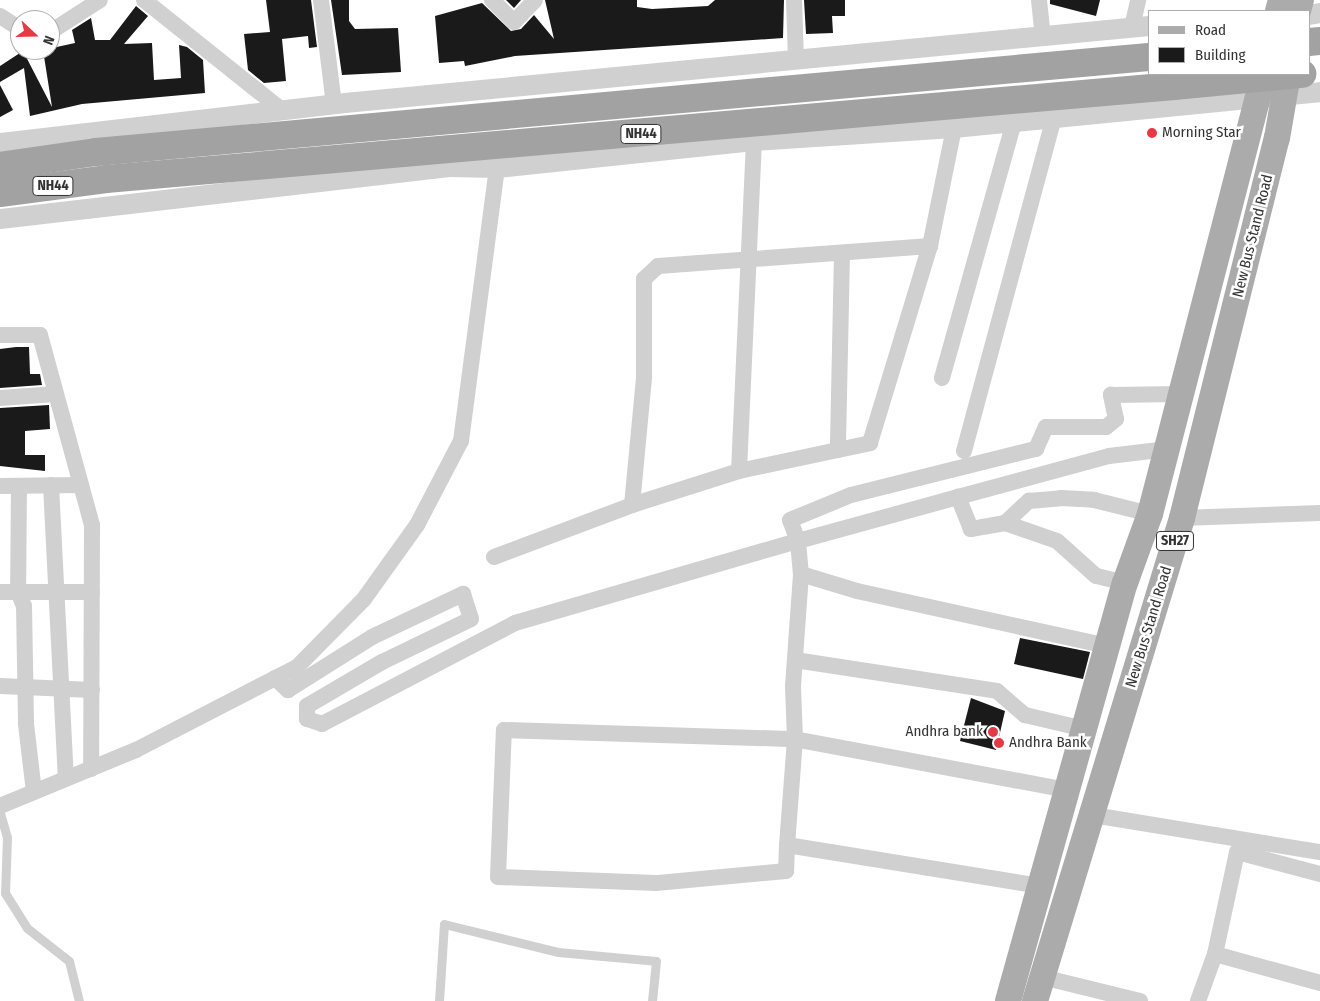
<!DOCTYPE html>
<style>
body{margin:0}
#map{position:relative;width:1320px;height:1001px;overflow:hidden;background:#fff;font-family:"Fira Sans Condensed",sans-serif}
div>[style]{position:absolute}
.building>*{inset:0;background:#1a1a1a}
.service>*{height:9px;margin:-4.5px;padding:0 4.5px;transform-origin:4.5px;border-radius:4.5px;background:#d0d0d0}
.minor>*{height:16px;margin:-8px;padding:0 8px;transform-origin:8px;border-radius:8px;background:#d0d0d0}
.tertiary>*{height:20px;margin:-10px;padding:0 10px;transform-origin:10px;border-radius:10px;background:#d0d0d0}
.primary>*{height:26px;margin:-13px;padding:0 13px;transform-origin:13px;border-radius:13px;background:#ababab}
.trunk>*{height:28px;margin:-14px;padding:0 14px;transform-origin:14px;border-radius:14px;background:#a2a2a2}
.trunk-bridge>*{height:28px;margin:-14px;padding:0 14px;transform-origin:14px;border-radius:14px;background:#a2a2a2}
.dots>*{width:14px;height:14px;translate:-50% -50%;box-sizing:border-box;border:2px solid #fff;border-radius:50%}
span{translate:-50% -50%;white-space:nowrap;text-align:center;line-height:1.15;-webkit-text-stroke:5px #fff;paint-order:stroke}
.shield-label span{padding:1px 4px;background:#fff;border:1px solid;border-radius:4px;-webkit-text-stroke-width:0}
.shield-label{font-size:14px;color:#333;font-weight:700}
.poi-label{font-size:15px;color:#333}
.left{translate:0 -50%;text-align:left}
.right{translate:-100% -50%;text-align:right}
.street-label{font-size:15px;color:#333}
.legend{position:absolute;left:1148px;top:10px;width:162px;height:65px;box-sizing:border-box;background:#fff;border:1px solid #adadad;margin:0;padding:6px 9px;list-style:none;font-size:15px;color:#333}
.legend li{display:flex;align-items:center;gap:10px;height:25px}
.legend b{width:25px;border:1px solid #adadad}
.north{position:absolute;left:10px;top:10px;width:50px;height:50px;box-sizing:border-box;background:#fff;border:1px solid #adadad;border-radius:50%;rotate:111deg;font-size:14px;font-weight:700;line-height:20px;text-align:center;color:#333}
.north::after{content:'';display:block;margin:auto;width:18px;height:22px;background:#e63946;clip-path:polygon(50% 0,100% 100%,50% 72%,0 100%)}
</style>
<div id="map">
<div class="building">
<i style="clip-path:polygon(266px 0,311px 0,317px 47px,309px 48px,308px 36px,282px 39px,286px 81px,264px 83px,248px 70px,244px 34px,270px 32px)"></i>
<i style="clip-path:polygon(331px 0,349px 0,349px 21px,355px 29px,398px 28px,401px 72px,342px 75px)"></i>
<i style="clip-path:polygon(506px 0,521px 0,514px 8px)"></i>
<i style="clip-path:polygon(545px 0,637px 0,637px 7px,652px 9px,708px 6px,715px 0,784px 0,783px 38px,515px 56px,465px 66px,464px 61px,439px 63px,435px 16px,482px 3px,511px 31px,521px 29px,534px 15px,554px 39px)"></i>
<i style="clip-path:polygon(804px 0,845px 0,845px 16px,832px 16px,833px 33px,806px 34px)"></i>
<i style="clip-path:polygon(1050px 0,1100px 0,1096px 16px,1050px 4px)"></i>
<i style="clip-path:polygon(136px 6px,148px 16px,124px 44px,152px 43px,154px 80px,181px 78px,179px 45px,187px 47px,203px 60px,205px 93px,82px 104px,30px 116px,24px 68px,0 82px,0 66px,23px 51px,52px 107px,43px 50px,75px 43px,72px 30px,91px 18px,95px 40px,110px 40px)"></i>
<i style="clip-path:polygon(0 85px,13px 110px,0 117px)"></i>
<i style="clip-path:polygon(16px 347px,29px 347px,30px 374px,40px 374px,42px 385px,0 388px,0 349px)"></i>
<i style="clip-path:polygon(49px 405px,50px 429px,25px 431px,25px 455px,45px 455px,45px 471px,0 466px,0 408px)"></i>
<i style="clip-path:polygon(1020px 638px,1090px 652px,1083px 679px,1014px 664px)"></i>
<i style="clip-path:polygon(971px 698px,1005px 711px,996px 750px,960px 741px)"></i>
</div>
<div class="service">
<i style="left:0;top:813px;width:25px;rotate:74deg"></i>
<i style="left:7px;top:837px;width:56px;rotate:92deg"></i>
<i style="left:5px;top:893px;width:41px;rotate:57.8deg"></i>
<i style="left:27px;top:928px;width:53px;rotate:38.2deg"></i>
<i style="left:69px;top:961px;width:41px;rotate:76deg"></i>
<i style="left:439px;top:1001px;width:77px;rotate:-86.3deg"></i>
<i style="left:444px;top:924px;width:117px;rotate:13.8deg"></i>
<i style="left:558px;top:952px;width:98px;rotate:5.2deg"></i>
<i style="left:656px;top:961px;width:40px;rotate:95.7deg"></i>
</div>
<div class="minor">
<i style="left:144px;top:0;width:176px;rotate:38.6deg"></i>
<i style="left:321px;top:0;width:105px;rotate:82.9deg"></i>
<i style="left:492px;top:0;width:31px;rotate:45deg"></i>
<i style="left:514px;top:22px;width:30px;rotate:-46deg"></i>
<i style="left:794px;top:0;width:61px;rotate:88.1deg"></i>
<i style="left:1039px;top:0;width:37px;rotate:84deg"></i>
<i style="left:0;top:16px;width:24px;rotate:33deg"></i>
<i style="left:1132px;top:27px;width:28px;rotate:-77deg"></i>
<i style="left:50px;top:32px;width:59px;rotate:-32.6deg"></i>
<i style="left:842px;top:253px;width:197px;rotate:91.2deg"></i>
<i style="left:838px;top:450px;width:33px;rotate:-12deg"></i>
<i style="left:870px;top:443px;width:206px;rotate:-73.1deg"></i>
<i style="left:0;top:335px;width:40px"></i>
<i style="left:40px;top:335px;width:197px;rotate:74.7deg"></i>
<i style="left:92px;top:525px;width:244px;rotate:90.2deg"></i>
<i style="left:942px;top:378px;width:266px;rotate:-74.3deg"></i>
<i style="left:0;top:398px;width:56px;rotate:-4.1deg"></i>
<i style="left:964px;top:451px;width:346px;rotate:-74.9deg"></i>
<i style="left:739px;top:471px;width:330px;rotate:-87.4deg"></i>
<i style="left:51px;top:485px;width:294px;rotate:87.1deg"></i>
<i style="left:0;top:486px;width:81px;rotate:-0.7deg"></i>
<i style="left:19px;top:486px;width:106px;rotate:90.5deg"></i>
<i style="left:18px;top:592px;width:15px;rotate:67deg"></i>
<i style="left:24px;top:606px;width:118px;rotate:89deg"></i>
<i style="left:26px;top:724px;width:68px;rotate:83.3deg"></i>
<i style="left:958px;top:497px;width:166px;rotate:164.6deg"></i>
<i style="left:798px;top:541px;width:22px;rotate:-111deg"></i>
<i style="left:790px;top:520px;width:66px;rotate:-22.3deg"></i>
<i style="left:851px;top:495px;width:191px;rotate:-14deg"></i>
<i style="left:1036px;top:449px;width:24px;rotate:-66deg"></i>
<i style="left:1046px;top:427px;width:60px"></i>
<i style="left:1106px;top:427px;width:13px;rotate:-39deg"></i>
<i style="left:1116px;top:419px;width:25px;rotate:-102deg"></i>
<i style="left:1111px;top:395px;width:70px;rotate:-0.8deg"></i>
<i style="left:632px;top:505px;width:112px;rotate:-17.6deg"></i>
<i style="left:739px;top:471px;width:101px;rotate:-12deg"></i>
<i style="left:1182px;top:518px;width:138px;rotate:-2.1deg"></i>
<i style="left:1005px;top:523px;width:33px;rotate:-43deg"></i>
<i style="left:1029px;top:501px;width:32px;rotate:-5deg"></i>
<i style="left:1061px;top:498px;width:33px;rotate:3deg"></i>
<i style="left:1094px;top:500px;width:58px;rotate:14deg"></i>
<i style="left:494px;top:557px;width:147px;rotate:-20.6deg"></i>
<i style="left:632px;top:505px;width:129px;rotate:-84.6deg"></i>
<i style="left:644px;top:377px;width:98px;rotate:-90deg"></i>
<i style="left:644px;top:279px;width:19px;rotate:-43deg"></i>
<i style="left:658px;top:266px;width:273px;rotate:-4.2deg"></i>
<i style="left:930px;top:246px;width:120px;rotate:-78.5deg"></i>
<i style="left:1125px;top:583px;width:30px;rotate:-166deg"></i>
<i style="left:1096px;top:576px;width:52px;rotate:-138.1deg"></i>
<i style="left:1057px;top:541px;width:55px;rotate:-160.9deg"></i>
<i style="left:1005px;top:523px;width:35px;rotate:170deg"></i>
<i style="left:971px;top:529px;width:35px;rotate:-112deg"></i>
<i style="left:958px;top:497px;width:156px;rotate:-15.2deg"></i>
<i style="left:1109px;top:456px;width:59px;rotate:-6.8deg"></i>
<i style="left:0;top:592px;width:92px"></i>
<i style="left:795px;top:660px;width:204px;rotate:8.7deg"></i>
<i style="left:997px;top:691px;width:37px;rotate:41deg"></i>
<i style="left:1025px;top:715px;width:61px;rotate:13.3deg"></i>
<i style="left:275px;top:678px;width:18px;rotate:43deg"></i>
<i style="left:288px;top:690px;width:99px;rotate:-32.2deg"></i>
<i style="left:372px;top:637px;width:101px;rotate:-25.3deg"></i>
<i style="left:463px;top:594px;width:26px;rotate:72deg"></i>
<i style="left:471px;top:619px;width:99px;rotate:154.2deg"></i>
<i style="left:382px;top:662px;width:87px;rotate:149.6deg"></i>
<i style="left:307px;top:706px;width:13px;rotate:90deg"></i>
<i style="left:307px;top:719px;width:16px;rotate:18deg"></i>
<i style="left:322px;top:724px;width:218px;rotate:-27.6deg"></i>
<i style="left:515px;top:623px;width:295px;rotate:-16.2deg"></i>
<i style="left:798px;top:541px;width:33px;rotate:85deg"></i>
<i style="left:0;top:686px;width:92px;rotate:2.5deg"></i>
<i style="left:1067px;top:790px;width:277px;rotate:-169.4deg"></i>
<i style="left:795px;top:739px;width:53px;rotate:-92.2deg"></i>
<i style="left:793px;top:686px;width:112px;rotate:-85.9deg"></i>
<i style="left:801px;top:574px;width:59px;rotate:16.9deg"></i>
<i style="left:857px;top:591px;width:257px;rotate:12.4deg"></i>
<i style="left:0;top:806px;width:147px;rotate:-22.4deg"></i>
<i style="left:136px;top:750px;width:181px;rotate:-27.3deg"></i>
<i style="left:297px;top:667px;width:95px;rotate:-45.4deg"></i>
<i style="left:364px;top:599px;width:91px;rotate:-54.4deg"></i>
<i style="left:417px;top:525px;width:95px;rotate:-62.4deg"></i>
<i style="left:461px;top:441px;width:275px;rotate:-82.5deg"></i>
<i style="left:1093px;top:815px;width:230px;rotate:9.3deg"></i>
<i style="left:787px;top:845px;width:26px;rotate:92deg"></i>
<i style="left:786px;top:871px;width:131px;rotate:174.7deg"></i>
<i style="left:656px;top:883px;width:158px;rotate:-177.8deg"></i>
<i style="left:498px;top:877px;width:147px;rotate:-87.7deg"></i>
<i style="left:504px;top:730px;width:291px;rotate:1.8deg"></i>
<i style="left:795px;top:739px;width:106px;rotate:94.3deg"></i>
<i style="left:787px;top:845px;width:257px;rotate:9.2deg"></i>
<i style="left:1215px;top:954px;width:104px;rotate:-77.8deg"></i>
<i style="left:1237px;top:852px;width:86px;rotate:14.8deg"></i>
<i style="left:1042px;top:977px;width:101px;rotate:13.8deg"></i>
<i style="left:1198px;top:1001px;width:50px;rotate:-70.1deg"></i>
<i style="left:1215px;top:954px;width:109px;rotate:15.4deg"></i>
</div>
<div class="tertiary">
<i style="left:1309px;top:15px;width:11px;rotate:-10deg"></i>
<i style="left:0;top:143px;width:347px;rotate:-6.6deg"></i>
<i style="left:345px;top:103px;width:808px;rotate:-5.47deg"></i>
<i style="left:0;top:219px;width:452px;rotate:-6.6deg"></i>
<i style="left:449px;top:167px;width:48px;rotate:1.2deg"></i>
<i style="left:497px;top:168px;width:258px;rotate:-6deg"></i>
<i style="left:754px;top:141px;width:200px;rotate:-3.7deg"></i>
<i style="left:954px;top:128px;width:368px;rotate:-5.6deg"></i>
</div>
<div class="primary">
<i style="left:1278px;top:11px;width:11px;rotate:-75deg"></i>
<i style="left:1298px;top:11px;width:11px;rotate:-75deg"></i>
<i style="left:1008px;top:1001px;width:434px;rotate:-74.4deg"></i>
<i style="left:1125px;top:583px;width:73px;rotate:-70.1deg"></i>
<i style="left:1150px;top:514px;width:455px;rotate:-75.5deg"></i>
<i style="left:1035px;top:1001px;width:505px;rotate:-73.07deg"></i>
<i style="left:1182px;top:518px;width:392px;rotate:-76deg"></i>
<i style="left:1277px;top:138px;width:65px;rotate:-80.2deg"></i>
</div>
<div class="trunk">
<i style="left:1309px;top:42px;width:11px;rotate:-5deg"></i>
<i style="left:0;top:166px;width:97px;rotate:-8.3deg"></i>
<i style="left:96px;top:152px;width:1057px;rotate:-5.16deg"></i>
<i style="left:0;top:193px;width:107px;rotate:-7.5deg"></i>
<i style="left:106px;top:179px;width:1072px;rotate:-4.98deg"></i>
</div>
<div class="trunk-bridge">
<i style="left:1174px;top:86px;width:129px;rotate:-5.4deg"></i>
</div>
<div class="dots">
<i style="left:1152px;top:133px;background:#e63946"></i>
<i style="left:993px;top:732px;background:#e63946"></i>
<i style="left:999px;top:743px;background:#e63946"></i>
</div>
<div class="shield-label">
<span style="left:641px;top:134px">NH44</span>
<span style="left:53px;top:186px">NH44</span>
<span style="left:1175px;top:541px">SH27</span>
</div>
<div class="poi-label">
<span class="left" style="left:1162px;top:133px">Morning Star</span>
<span class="right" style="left:983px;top:732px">Andhra bank</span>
<span class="left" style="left:1009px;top:743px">Andhra Bank</span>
</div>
<div class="street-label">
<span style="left:1253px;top:236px;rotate:-76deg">New Bus Stand Road</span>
<span style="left:1149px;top:627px;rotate:-73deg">New Bus Stand Road</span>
</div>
<ul class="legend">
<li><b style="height:6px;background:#ababab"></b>Road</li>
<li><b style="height:14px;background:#1a1a1a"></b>Building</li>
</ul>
<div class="north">N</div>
</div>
